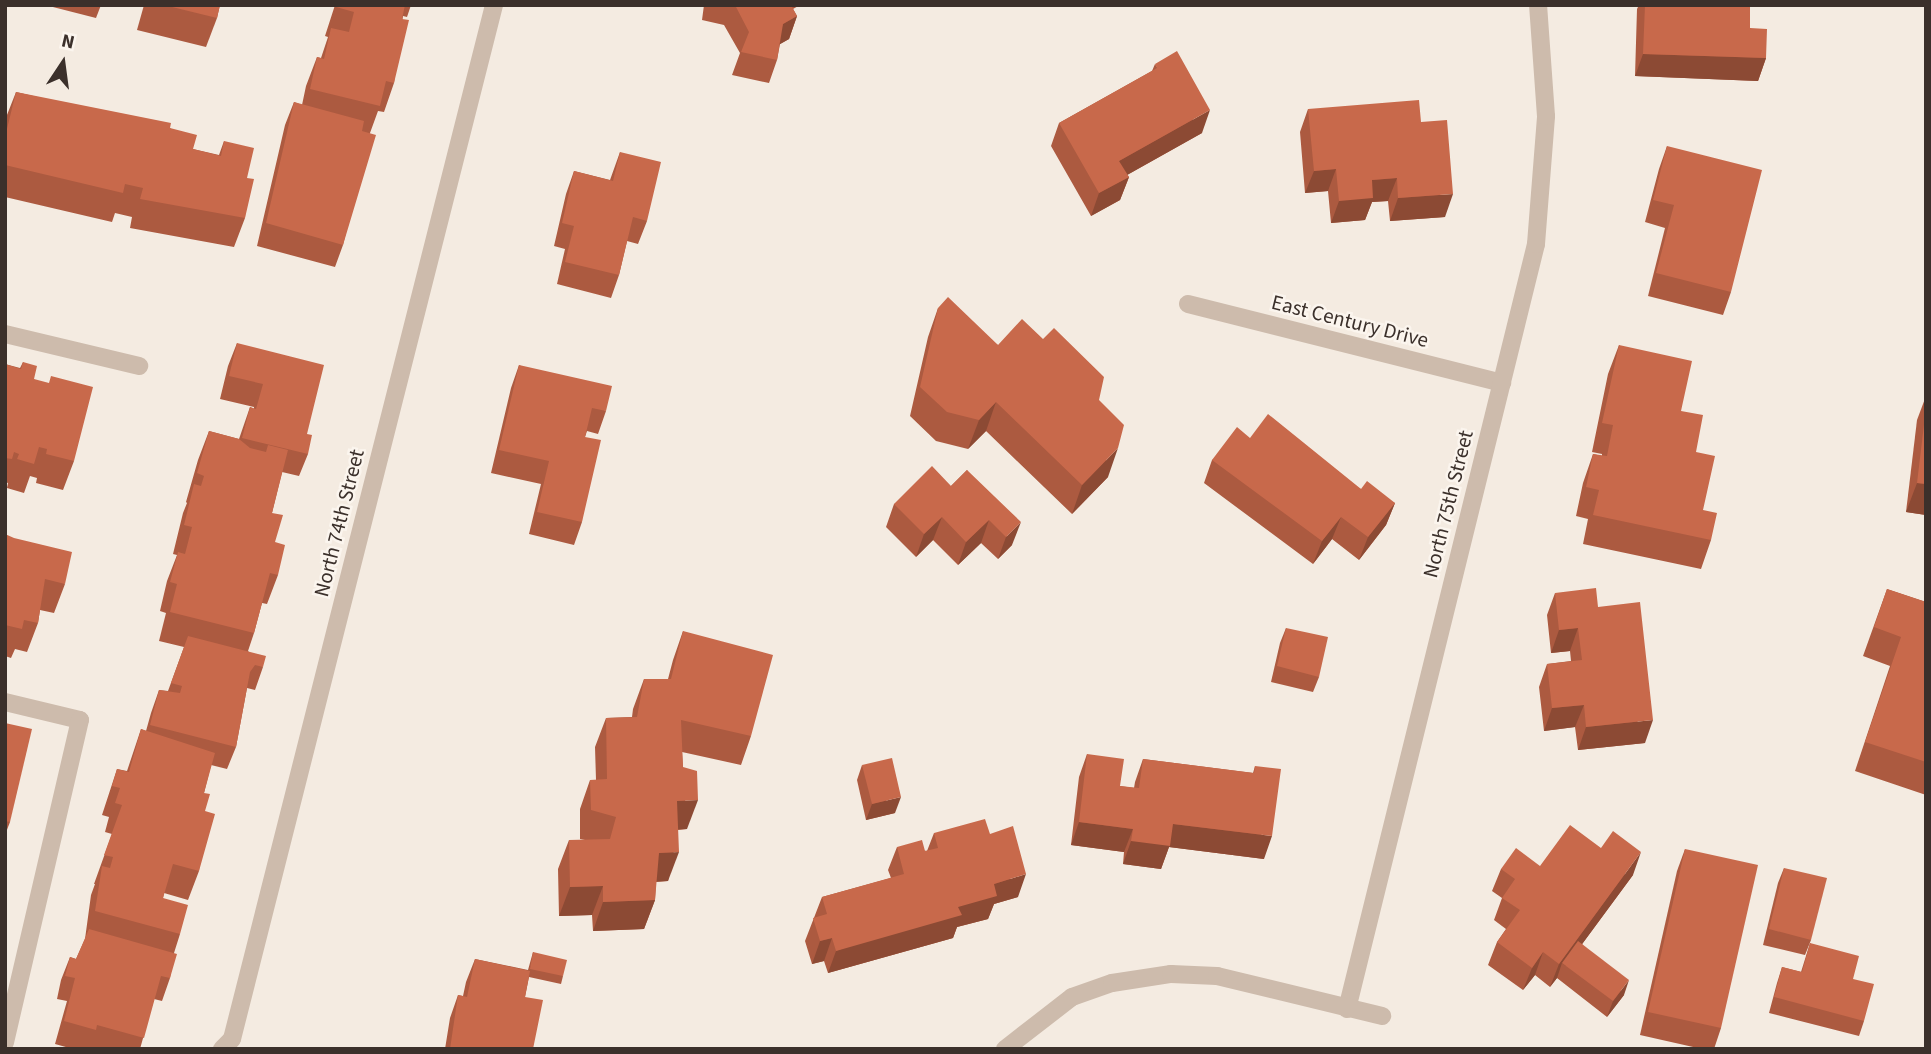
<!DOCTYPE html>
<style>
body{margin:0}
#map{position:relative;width:1931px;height:1054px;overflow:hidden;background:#f4ebe1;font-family:"Source Sans 3",sans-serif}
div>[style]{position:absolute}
.street>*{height:18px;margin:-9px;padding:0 9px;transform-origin:9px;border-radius:9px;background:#cdbbac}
.wall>*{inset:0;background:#ac5a40}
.shaded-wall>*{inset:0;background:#8c4a34}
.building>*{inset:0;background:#c8694b}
span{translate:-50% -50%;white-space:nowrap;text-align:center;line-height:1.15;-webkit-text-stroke:5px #fbf5ee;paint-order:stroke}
.street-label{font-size:21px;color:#3b302b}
.frame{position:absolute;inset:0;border:7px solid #3b302b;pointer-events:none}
.north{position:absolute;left:28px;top:28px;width:70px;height:70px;-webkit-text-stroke:5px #fbf5ee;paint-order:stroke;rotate:13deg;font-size:19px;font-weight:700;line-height:28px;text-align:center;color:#3b302b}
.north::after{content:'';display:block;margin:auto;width:24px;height:32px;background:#3b302b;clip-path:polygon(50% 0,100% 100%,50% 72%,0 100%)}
</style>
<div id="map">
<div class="street">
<i style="left:1188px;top:304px;width:324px;rotate:14.1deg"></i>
<i style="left:5px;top:334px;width:138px;rotate:13.4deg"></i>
<i style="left:5px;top:702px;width:77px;rotate:13.5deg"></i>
<i style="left:80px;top:720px;width:331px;rotate:103.1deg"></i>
<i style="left:1347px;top:1009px;width:788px;rotate:-76.12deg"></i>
<i style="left:1536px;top:244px;width:128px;rotate:-85.5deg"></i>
<i style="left:1546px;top:116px;width:111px;rotate:-94.1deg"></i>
<i style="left:222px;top:1049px;width:14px;rotate:-45deg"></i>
<i style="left:232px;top:1039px;width:1067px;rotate:-75.78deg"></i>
<i style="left:1005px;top:1049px;width:85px;rotate:-37.8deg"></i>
<i style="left:1072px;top:997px;width:42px;rotate:-19.3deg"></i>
<i style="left:1112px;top:983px;width:60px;rotate:-8.7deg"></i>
<i style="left:1171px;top:974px;width:46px;rotate:2.5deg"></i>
<i style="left:1217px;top:976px;width:170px;rotate:13.6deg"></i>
</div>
<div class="wall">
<i style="clip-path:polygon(45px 5px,101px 5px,96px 18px)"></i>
<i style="clip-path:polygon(144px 5px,220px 5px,217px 18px,206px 47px,137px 30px)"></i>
<i style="clip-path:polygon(335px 5px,411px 5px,407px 17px,403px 16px,394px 83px,384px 112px,378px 111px,370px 133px,343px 245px,335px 267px,257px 246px,285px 125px,294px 102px,302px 105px,306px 86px,317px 57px,321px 58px,328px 37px,325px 36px)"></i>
<i style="clip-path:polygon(704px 5px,800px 5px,793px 9px,797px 16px,789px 39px,780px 44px,777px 60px,769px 83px,732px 75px,740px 53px,724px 25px,702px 20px)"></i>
<i style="clip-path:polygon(1639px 5px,1750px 5px,1750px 28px,1766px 58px,1758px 81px,1635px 76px,1637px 9px)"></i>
<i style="clip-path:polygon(1155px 64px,1202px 133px,1127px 175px,1129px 177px,1120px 200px,1091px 216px,1051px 146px,1059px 123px,1152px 71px)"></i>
<i style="clip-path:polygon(16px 92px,170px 128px,193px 149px,219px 155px,224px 141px,247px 178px,245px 218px,234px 247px,130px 228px,132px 217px,115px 213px,112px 222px,5px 197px,5px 120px)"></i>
<i style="clip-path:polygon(1308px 109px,1421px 122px,1445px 217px,1390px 221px,1388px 201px,1372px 202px,1365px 220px,1331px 223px,1328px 191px,1305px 193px,1300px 132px)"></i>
<i style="clip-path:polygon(1667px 146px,1731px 292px,1723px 315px,1648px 296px,1665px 228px,1645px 222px,1659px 169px)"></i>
<i style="clip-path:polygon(620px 152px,647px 221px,638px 244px,627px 241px,619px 275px,611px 298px,557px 284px,565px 249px,554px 246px,566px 194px,574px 171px,610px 180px)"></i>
<i style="clip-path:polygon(938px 308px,998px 345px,1099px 400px,1108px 477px,1072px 514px,986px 431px,968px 449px,936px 441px,910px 416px,928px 337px)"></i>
<i style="clip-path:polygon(237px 343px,307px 434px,308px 454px,299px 476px,282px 472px,272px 513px,278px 575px,267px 604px,262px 603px,254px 633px,248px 651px,263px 667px,255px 690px,247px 688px,236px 747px,227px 769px,211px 765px,204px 793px,205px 811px,199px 871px,188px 900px,164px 893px,163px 898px,180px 934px,174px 953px,170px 978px,162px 1001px,154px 999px,140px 1049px,94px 1049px,89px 1048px,89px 1049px,73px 1049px,55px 1044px,67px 1001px,57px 999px,61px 980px,70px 957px,76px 959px,85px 939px,91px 895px,95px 884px,94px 884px,112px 834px,105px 832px,109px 817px,102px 815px,117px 769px,127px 771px,141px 729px,146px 731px,151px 713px,159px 690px,168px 691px,184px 647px,159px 641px,166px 613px,160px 611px,167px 581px,177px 555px,173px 554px,183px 513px,187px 503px,186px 502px,198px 460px,209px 431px,239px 439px,250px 407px,254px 409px,254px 407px,220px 399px,228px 366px)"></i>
<i style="clip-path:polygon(1619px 345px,1681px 411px,1696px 452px,1703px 510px,1711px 540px,1701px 569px,1583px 544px,1588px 519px,1576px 516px,1583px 483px,1593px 454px,1602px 456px,1602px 454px,1592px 452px,1608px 374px)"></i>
<i style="clip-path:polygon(23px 362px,34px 379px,74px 461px,63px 490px,36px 483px,37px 478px,30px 476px,24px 493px,7px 488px,8px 483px,5px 482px,5px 364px,20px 368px)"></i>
<i style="clip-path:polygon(519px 365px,606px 411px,598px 434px,587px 431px,585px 437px,582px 522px,574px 545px,529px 534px,541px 484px,491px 473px,511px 388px)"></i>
<i style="clip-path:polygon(1926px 396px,1926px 515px,1906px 512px,1917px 420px)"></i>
<i style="clip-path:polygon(1250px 438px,1361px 489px,1395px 503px,1386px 525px,1359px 560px,1332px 539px,1313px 564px,1204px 483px,1212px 460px)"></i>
<i style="clip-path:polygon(967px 470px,1012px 545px,998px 559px,981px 543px,958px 565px,933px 540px,916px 557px,886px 527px,894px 504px,951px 486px)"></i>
<i style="clip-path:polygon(5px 534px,65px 584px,54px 613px,40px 610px,38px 623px,27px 652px,15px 649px,11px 658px,5px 656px)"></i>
<i style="clip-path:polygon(1887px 589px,1926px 602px,1926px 795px,1855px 771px,1890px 666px,1863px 656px)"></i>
<i style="clip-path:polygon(1555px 593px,1598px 607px,1645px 743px,1578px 750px,1575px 727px,1544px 731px,1539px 687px,1547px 664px,1571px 661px,1570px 651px,1551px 653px,1547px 615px)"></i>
<i style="clip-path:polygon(1286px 628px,1319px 677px,1313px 692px,1271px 682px,1280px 643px)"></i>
<i style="clip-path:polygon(683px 631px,751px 736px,741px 765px,682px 752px,687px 829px,678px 830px,668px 881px,656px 882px,655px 900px,644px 929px,593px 931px,592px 915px,559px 916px,558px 869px,569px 840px,585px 840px,580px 839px,580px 809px,590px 780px,596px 780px,595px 747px,606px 718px,632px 717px,633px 709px,644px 679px,668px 679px,673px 660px)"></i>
<i style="clip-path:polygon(5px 723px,10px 822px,5px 835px)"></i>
<i style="clip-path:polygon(1087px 754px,1120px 786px,1134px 788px,1135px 782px,1143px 759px,1253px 773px,1255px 766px,1264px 859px,1169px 847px,1161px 869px,1123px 864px,1124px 852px,1071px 845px,1079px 777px)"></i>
<i style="clip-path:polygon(862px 765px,895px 813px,866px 820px,857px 780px)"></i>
<i style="clip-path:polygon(934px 833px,990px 834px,1018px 897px,994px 904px,988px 919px,957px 927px,953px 938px,828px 973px,824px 961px,812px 964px,805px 941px,822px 897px,891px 878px,888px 870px,897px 847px,927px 851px)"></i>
<i style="clip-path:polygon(1685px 849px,1721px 1028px,1714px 1049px,1702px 1049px,1640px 1035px,1677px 871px)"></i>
<i style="clip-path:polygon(1540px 866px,1633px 875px,1582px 944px,1624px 995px,1607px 1017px,1557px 978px,1550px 987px,1535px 975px,1523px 990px,1488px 965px,1497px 942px,1506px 929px,1494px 920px,1502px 898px,1492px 891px,1501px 869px)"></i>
<i style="clip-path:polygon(1784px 868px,1811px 940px,1805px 955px,1763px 945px,1778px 883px)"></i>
<i style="clip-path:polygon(1810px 943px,1853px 979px,1864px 1021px,1859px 1036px,1769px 1013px,1777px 983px,1782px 967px,1801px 972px)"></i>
<i style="clip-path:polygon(533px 952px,563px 976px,561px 984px,529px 977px,525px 997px,533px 1049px,445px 1049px,450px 1018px,458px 995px,463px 996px,466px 982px,475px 959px,528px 970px)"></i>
</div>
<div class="shaded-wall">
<i style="clip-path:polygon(797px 16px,789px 39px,775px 47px,783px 24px)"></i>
<i style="clip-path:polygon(1643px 54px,1766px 58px,1758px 81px,1635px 76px)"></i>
<i style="clip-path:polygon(1210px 110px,1202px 133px,1111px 184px,1119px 161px)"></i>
<i style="clip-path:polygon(1336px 169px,1328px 191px,1305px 193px,1314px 171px)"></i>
<i style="clip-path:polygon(1129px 177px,1120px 200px,1091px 216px,1099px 193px)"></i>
<i style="clip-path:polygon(1397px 178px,1388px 201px,1372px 202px,1365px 220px,1331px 223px,1339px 201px,1372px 180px)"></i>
<i style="clip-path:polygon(1453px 194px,1445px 217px,1390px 221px,1398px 198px)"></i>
<i style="clip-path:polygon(996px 402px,986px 431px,968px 449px,979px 420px)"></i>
<i style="clip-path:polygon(1118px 448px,1108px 477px,1072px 514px,1082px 485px)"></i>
<i style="clip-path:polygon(1917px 483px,1926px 484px,1926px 515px,1906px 512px)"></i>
<i style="clip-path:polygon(1395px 503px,1386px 525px,1359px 560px,1368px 537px)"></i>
<i style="clip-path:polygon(942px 517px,933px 540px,916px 557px,924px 534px)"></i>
<i style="clip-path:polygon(1341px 517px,1332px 539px,1313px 564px,1322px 541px)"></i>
<i style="clip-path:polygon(989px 520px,981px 543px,958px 565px,966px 542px)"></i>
<i style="clip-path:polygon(1021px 522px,1012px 545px,998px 559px,1006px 537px)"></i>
<i style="clip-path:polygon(1578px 628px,1570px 651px,1551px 653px,1559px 630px)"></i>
<i style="clip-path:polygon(1584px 705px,1575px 727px,1544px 731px,1552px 708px)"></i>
<i style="clip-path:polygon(1653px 720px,1645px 743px,1578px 750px,1586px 727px)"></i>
<i style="clip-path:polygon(901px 797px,895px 813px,866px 820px,872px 804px)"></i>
<i style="clip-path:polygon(698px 800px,687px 829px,666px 830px,677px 801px)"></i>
<i style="clip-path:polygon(1079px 822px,1133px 829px,1124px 852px,1071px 845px)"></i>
<i style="clip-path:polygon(1173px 824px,1272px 836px,1264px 859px,1169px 847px,1161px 869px,1123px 864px,1131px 841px)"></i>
<i style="clip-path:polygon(679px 852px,668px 881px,649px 882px,659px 853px)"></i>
<i style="clip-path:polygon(1641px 852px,1633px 875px,1566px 966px,1562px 963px,1557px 978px,1550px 987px,1559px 964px)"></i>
<i style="clip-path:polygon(1026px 874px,1018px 897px,994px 904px,988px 919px,957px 927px,953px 938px,828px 973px,836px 951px,958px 907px,994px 884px)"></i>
<i style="clip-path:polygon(603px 886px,592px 915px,559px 916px,570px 887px)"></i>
<i style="clip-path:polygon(655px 900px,644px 929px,593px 931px,603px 902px)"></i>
<i style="clip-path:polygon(832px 938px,824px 961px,812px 964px,820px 941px)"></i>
<i style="clip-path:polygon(1543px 952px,1535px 975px,1523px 990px,1532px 968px)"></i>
<i style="clip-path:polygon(1629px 980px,1624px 995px,1607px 1017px,1613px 1001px)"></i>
</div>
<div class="building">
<i style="clip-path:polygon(164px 5px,220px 5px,217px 18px)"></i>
<i style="clip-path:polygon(336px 5px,405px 5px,402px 19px,409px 20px,394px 83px,386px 81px,380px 106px,310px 89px,317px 57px,324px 59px,331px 28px,349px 32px,354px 12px,336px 7px)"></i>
<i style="clip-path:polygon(735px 5px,791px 5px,797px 16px,783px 24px,777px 60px,741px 52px,749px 32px)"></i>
<i style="clip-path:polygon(1645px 5px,1750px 5px,1750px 28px,1767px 29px,1766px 58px,1643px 54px)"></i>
<i style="clip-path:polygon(1177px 51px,1210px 110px,1119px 161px,1129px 177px,1099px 193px,1059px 123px,1157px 68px,1155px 64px)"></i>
<i style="clip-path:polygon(16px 92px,171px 123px,170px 128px,197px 135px,193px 149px,221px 156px,224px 141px,254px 148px,247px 178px,254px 179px,245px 218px,140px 199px,143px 188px,125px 184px,123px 193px,5px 165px,5px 137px)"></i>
<i style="clip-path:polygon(1419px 100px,1421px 122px,1447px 120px,1453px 194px,1398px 198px,1397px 178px,1372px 180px,1373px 198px,1339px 201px,1336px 169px,1314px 171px,1308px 109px)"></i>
<i style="clip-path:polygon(294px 102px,364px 121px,362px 131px,376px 135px,343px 245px,266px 223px)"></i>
<i style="clip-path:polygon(1667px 146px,1762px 170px,1731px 292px,1656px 273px,1674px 205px,1653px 200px)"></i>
<i style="clip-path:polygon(620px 152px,661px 162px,647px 221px,633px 217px,619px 275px,565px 262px,574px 226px,562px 223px,574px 171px,613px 181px)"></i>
<i style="clip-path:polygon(948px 297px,998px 345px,1022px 319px,1043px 339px,1054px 328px,1104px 377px,1099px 400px,1124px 425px,1118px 448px,1082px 485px,996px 402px,979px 420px,947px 412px,920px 387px,938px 308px)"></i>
<i style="clip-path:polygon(237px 343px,324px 365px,307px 434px,312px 435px,308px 454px,242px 438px,250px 407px,256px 409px,263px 384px,229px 376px)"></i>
<i style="clip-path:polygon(1619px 345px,1692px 361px,1681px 411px,1703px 415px,1696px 452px,1715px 456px,1703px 510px,1717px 513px,1711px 540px,1593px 515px,1599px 490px,1586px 487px,1593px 454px,1607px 456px,1613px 425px,1602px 423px)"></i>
<i style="clip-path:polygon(23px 362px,37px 366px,34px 379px,49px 383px,51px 376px,93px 387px,74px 461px,46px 454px,47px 449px,39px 447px,34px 464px,17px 459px,19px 454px,14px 452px,12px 459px,5px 458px,5px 364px,21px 369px)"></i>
<i style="clip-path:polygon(519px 365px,612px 386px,606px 411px,592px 408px,585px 437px,601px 440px,582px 522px,537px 512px,549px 461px,499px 450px)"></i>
<i style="clip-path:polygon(1926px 408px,1926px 484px,1917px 483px)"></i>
<i style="clip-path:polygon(1268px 414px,1361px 489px,1367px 481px,1395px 503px,1368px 537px,1341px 517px,1322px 541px,1212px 460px,1237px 427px,1250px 438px)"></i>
<i style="clip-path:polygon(209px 431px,239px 439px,250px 448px,266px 452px,268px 445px,288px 450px,272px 513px,283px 515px,275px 542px,285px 545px,278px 575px,270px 573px,254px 633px,170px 612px,177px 584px,170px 582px,178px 552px,185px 554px,192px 527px,184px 525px,194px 484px,201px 486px,204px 476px,197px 473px)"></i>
<i style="clip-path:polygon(932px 466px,951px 486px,967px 470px,1021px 522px,1006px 537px,989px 520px,966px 542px,942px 517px,924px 534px,894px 504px)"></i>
<i style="clip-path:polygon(5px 534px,14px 538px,72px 552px,65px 584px,45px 579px,38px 623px,24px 620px,22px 629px,5px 625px)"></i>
<i style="clip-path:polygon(1596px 588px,1598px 607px,1640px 602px,1653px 720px,1586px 727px,1584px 705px,1552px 708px,1547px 664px,1582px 660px,1578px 628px,1559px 630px,1555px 593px)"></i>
<i style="clip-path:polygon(1887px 589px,1926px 602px,1926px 762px,1865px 742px,1901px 637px,1874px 627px)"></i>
<i style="clip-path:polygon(1286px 628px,1328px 637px,1319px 677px,1277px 666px)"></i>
<i style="clip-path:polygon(683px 631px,773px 655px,751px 736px,681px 720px,683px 767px,697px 771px,698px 800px,677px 801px,679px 852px,659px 853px,655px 900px,603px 902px,603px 886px,570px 887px,569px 840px,610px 839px,616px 817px,591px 810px,590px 780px,607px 779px,606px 718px,637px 717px,644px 679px,671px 679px)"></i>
<i style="clip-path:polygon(188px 636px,266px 656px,263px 667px,255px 665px,250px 672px,236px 747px,150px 725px,159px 690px,180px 693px,182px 686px,171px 683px)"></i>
<i style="clip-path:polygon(5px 723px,32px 729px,10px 822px,5px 821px)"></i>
<i style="clip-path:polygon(141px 729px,215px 753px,204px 793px,210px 794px,205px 811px,215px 814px,199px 871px,173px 864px,163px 898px,188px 905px,180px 934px,95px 911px,102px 866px,110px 868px,113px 857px,104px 855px,122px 805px,115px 803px,120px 788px,112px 786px,117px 769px,129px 772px)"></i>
<i style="clip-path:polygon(1087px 754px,1124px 759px,1120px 786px,1139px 788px,1143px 759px,1254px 773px,1255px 766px,1281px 769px,1272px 836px,1173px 824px,1170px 846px,1131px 841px,1133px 829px,1079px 822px)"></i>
<i style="clip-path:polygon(892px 758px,901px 797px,872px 804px,862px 765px)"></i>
<i style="clip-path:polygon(985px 819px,990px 834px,1013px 826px,1026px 874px,994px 884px,997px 896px,958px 907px,962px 915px,836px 951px,832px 938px,820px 941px,813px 918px,827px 914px,822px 897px,904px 874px,897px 847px,922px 840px,925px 851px,938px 848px,934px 833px)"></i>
<i style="clip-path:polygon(1570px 825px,1601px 848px,1613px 831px,1641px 852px,1559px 964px,1543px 952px,1532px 968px,1497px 942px,1520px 910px,1502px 898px,1515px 879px,1501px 869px,1516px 848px,1540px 866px)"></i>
<i style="clip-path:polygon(1685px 849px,1758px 865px,1721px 1028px,1648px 1012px)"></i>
<i style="clip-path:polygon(1784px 868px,1827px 878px,1811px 940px,1769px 929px)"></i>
<i style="clip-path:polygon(89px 929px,177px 954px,170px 978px,161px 976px,144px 1038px,97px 1025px,96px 1030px,64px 1021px,75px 978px,65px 976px,70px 957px,76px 959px)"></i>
<i style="clip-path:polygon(1578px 941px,1629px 980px,1613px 1001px,1562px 963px)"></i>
<i style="clip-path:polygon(1810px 943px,1859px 956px,1853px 979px,1874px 984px,1864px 1021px,1774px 997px,1782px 967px,1802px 972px)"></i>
<i style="clip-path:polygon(533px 952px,567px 960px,563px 976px,530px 969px)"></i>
<i style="clip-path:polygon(475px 959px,530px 971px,525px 997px,543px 1000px,533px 1049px,450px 1049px,458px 995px,467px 997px)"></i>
</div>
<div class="street-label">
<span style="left:1350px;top:321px;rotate:14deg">East Century Drive</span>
<span style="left:1448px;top:504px;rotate:-76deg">North 75th Street</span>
<span style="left:339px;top:523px;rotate:-76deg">North 74th Street</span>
</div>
<div class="frame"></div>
<div class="north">N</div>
</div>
